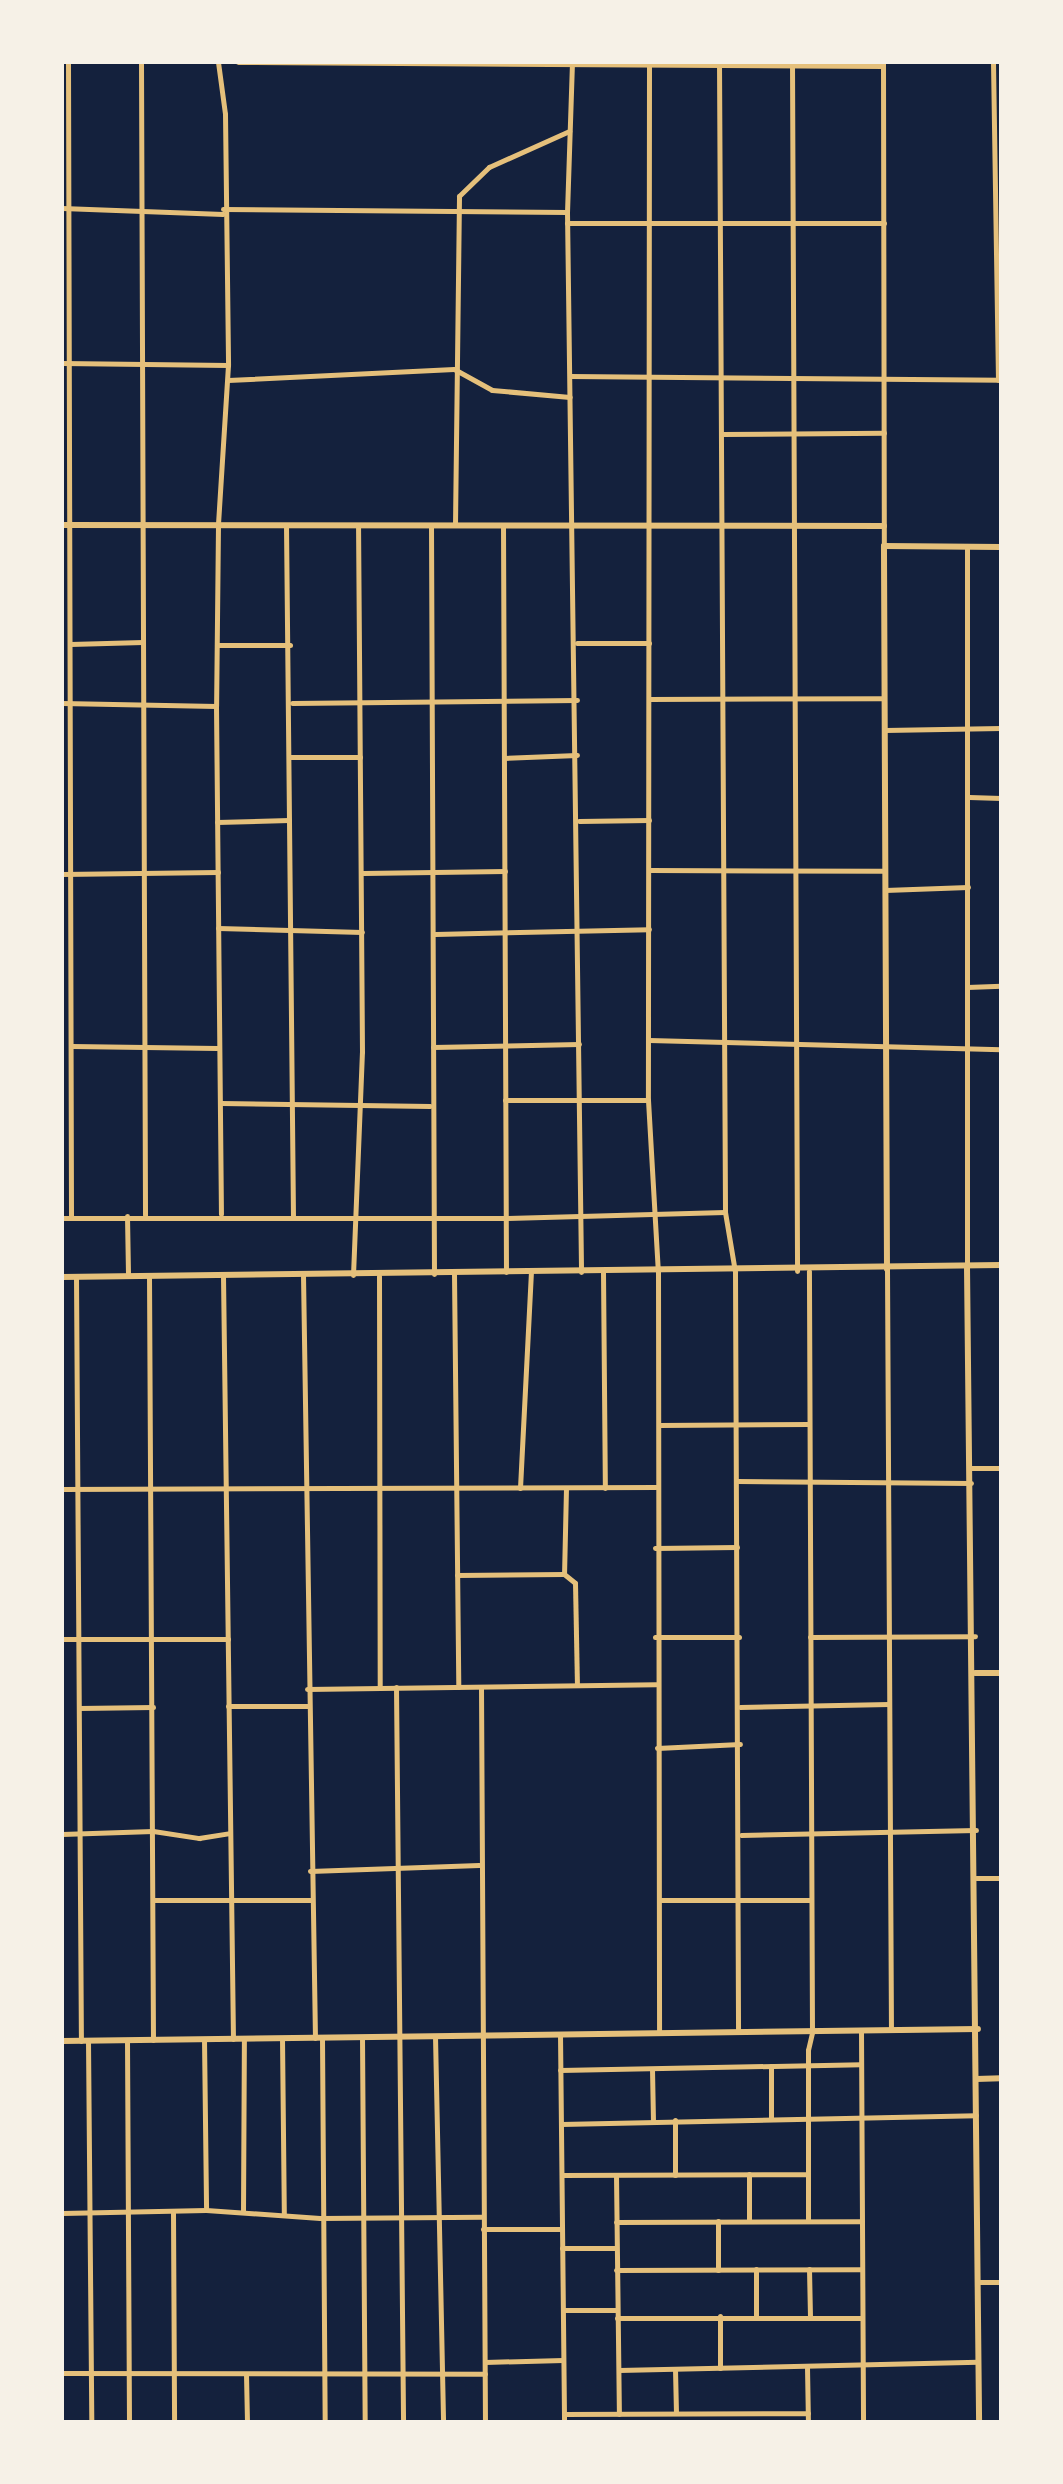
<!DOCTYPE html>
<style>
body{margin:0}
#map{position:relative;width:1063px;height:2484px;overflow:hidden;background:#14213d;font-family:"Roboto Condensed",sans-serif}
div>[style]{position:absolute}
.minor>*{height:5px;margin:-2.5px;padding:0 2.5px;transform-origin:2.5px;border-radius:2.5px;background:#e5c07b}
.tertiary>*{height:6px;margin:-3px;padding:0 3px;transform-origin:3px;border-radius:3px;background:#e5c07b}
span{translate:-50% -50%;white-space:nowrap;text-align:center;line-height:1.15;-webkit-text-stroke:6px #f6f1e7;paint-order:stroke}
.frame{position:absolute;inset:0;border:64px solid #f6f1e7;pointer-events:none}
</style>
<div id="map">
<div class="minor">
<i style="left:68px;top:62px;width:1156px;rotate:89.85deg"></i>
<i style="left:141px;top:62px;width:1153px;rotate:89.8deg"></i>
<i style="left:218px;top:62px;width:52px;rotate:82.3deg"></i>
<i style="left:225px;top:114px;width:251px;rotate:89.3deg"></i>
<i style="left:228px;top:365px;width:160px;rotate:93.6deg"></i>
<i style="left:218px;top:525px;width:181px;rotate:90.6deg"></i>
<i style="left:216px;top:706px;width:508px;rotate:89.44deg"></i>
<i style="left:238px;top:62px;width:645px;rotate:0.36deg"></i>
<i style="left:572px;top:62px;width:150px;rotate:91.9deg"></i>
<i style="left:567px;top:212px;width:1060px;rotate:89.24deg"></i>
<i style="left:649px;top:62px;width:1038px;rotate:90.06deg"></i>
<i style="left:648px;top:1100px;width:172px;rotate:86.7deg"></i>
<i style="left:658px;top:1272px;width:761px;rotate:89.92deg"></i>
<i style="left:719px;top:62px;width:1150px;rotate:89.7deg"></i>
<i style="left:725px;top:1212px;width:61px;rotate:80.5deg"></i>
<i style="left:735px;top:1272px;width:760px;rotate:89.77deg"></i>
<i style="left:792px;top:62px;width:1209px;rotate:89.76deg"></i>
<i style="left:883px;top:62px;width:484px;rotate:89.9deg"></i>
<i style="left:993px;top:62px;width:318px;rotate:89.1deg"></i>
<i style="left:62px;top:208px;width:161px;rotate:2.1deg"></i>
<i style="left:223px;top:209px;width:344px;rotate:0.5deg"></i>
<i style="left:567px;top:223px;width:317px"></i>
<i style="left:62px;top:363px;width:166px;rotate:0.7deg"></i>
<i style="left:570px;top:376px;width:431px;rotate:0.5deg"></i>
<i style="left:228px;top:380px;width:226px;rotate:-2.8deg"></i>
<i style="left:454px;top:369px;width:43px;rotate:28.9deg"></i>
<i style="left:492px;top:390px;width:78px;rotate:5.1deg"></i>
<i style="left:722px;top:434px;width:162px;rotate:-0.4deg"></i>
<i style="left:286px;top:525px;width:691px;rotate:89.42deg"></i>
<i style="left:431px;top:525px;width:749px;rotate:89.77deg"></i>
<i style="left:455px;top:525px;width:329px;rotate:-89.3deg"></i>
<i style="left:459px;top:196px;width:42px;rotate:-44deg"></i>
<i style="left:489px;top:167px;width:88px;rotate:-24.2deg"></i>
<i style="left:503px;top:525px;width:747px;rotate:89.77deg"></i>
<i style="left:967px;top:547px;width:719px;rotate:90deg"></i>
<i style="left:577px;top:643px;width:72px"></i>
<i style="left:70px;top:644px;width:73px;rotate:-1.6deg"></i>
<i style="left:217px;top:645px;width:73px"></i>
<i style="left:649px;top:699px;width:234px;rotate:-0.2deg"></i>
<i style="left:62px;top:703px;width:154px;rotate:1.1deg"></i>
<i style="left:292px;top:703px;width:285px;rotate:-0.6deg"></i>
<i style="left:885px;top:730px;width:116px;rotate:-1deg"></i>
<i style="left:291px;top:757px;width:69px"></i>
<i style="left:504px;top:758px;width:73px;rotate:-2.4deg"></i>
<i style="left:969px;top:797px;width:32px;rotate:2deg"></i>
<i style="left:579px;top:821px;width:70px;rotate:-0.8deg"></i>
<i style="left:217px;top:822px;width:72px;rotate:-1.6deg"></i>
<i style="left:650px;top:870px;width:235px;rotate:0.2deg"></i>
<i style="left:363px;top:873px;width:142px;rotate:-0.8deg"></i>
<i style="left:62px;top:874px;width:156px;rotate:-0.7deg"></i>
<i style="left:885px;top:890px;width:83px;rotate:-2.1deg"></i>
<i style="left:218px;top:928px;width:144px;rotate:1.6deg"></i>
<i style="left:435px;top:934px;width:214px;rotate:-1.3deg"></i>
<i style="left:967px;top:987px;width:34px;rotate:-2deg"></i>
<i style="left:649px;top:1040px;width:352px;rotate:1.5deg"></i>
<i style="left:72px;top:1046px;width:145px;rotate:0.8deg"></i>
<i style="left:433px;top:1047px;width:146px;rotate:-1.2deg"></i>
<i style="left:505px;top:1100px;width:143px"></i>
<i style="left:221px;top:1103px;width:209px;rotate:0.8deg"></i>
<i style="left:127px;top:1216px;width:60px;rotate:89deg"></i>
<i style="left:62px;top:1218px;width:444px"></i>
<i style="left:506px;top:1218px;width:219px;rotate:-1.6deg"></i>
<i style="left:887px;top:1269px;width:761px;rotate:89.7deg"></i>
<i style="left:603px;top:1272px;width:216px;rotate:89.5deg"></i>
<i style="left:454px;top:1274px;width:413px;rotate:89.4deg"></i>
<i style="left:303px;top:1275px;width:763px;rotate:89.1deg"></i>
<i style="left:353px;top:1275px;width:223px;rotate:-87.7deg"></i>
<i style="left:362px;top:1052px;width:527px;rotate:-90.43deg"></i>
<i style="left:149px;top:1276px;width:764px;rotate:89.7deg"></i>
<i style="left:223px;top:1276px;width:763px;rotate:89.25deg"></i>
<i style="left:379px;top:1276px;width:411px;rotate:89.9deg"></i>
<i style="left:76px;top:1277px;width:764px;rotate:89.63deg"></i>
<i style="left:659px;top:1425px;width:150px;rotate:-0.4deg"></i>
<i style="left:972px;top:1468px;width:29px"></i>
<i style="left:737px;top:1481px;width:234px;rotate:0.5deg"></i>
<i style="left:520px;top:1488px;width:215px;rotate:-87.1deg"></i>
<i style="left:566px;top:1488px;width:86px;rotate:91.3deg"></i>
<i style="left:564px;top:1574px;width:14px;rotate:39deg"></i>
<i style="left:575px;top:1583px;width:101px;rotate:88.9deg"></i>
<i style="left:62px;top:1489px;width:594px;rotate:-0.19deg"></i>
<i style="left:655px;top:1548px;width:82px;rotate:-0.7deg"></i>
<i style="left:457px;top:1575px;width:107px;rotate:-0.5deg"></i>
<i style="left:655px;top:1637px;width:84px"></i>
<i style="left:810px;top:1637px;width:165px;rotate:-0.3deg"></i>
<i style="left:62px;top:1639px;width:166px"></i>
<i style="left:396px;top:1687px;width:735px;rotate:89.45deg"></i>
<i style="left:481px;top:1687px;width:735px;rotate:89.69deg"></i>
<i style="left:307px;top:1689px;width:349px;rotate:-0.8deg"></i>
<i style="left:228px;top:1706px;width:79px"></i>
<i style="left:740px;top:1707px;width:149px;rotate:-1.2deg"></i>
<i style="left:79px;top:1708px;width:74px;rotate:-0.8deg"></i>
<i style="left:657px;top:1748px;width:83px;rotate:-2.8deg"></i>
<i style="left:62px;top:1834px;width:91px;rotate:-1.9deg"></i>
<i style="left:153px;top:1831px;width:47px;rotate:8.7deg"></i>
<i style="left:199px;top:1838px;width:31px;rotate:-9deg"></i>
<i style="left:741px;top:1835px;width:235px;rotate:-1.2deg"></i>
<i style="left:310px;top:1871px;width:169px;rotate:-2deg"></i>
<i style="left:976px;top:1878px;width:25px"></i>
<i style="left:153px;top:1900px;width:158px"></i>
<i style="left:660px;top:1900px;width:151px"></i>
<i style="left:861px;top:2031px;width:391px;rotate:89.7deg"></i>
<i style="left:560px;top:2034px;width:388px;rotate:89.4deg"></i>
<i style="left:435px;top:2036px;width:386px;rotate:88.8deg"></i>
<i style="left:362px;top:2037px;width:385px;rotate:89.6deg"></i>
<i style="left:282px;top:2038px;width:177px;rotate:89.4deg"></i>
<i style="left:322px;top:2038px;width:384px;rotate:89.6deg"></i>
<i style="left:204px;top:2039px;width:171px;rotate:89.3deg"></i>
<i style="left:127px;top:2040px;width:382px;rotate:89.7deg"></i>
<i style="left:88px;top:2041px;width:381px;rotate:89.5deg"></i>
<i style="left:771px;top:2066px;width:51px;rotate:90deg"></i>
<i style="left:652px;top:2069px;width:51px;rotate:88.9deg"></i>
<i style="left:560px;top:2070px;width:301px;rotate:-1.1deg"></i>
<i style="left:561px;top:2124px;width:415px;rotate:-1.2deg"></i>
<i style="left:562px;top:2175px;width:245px;rotate:-0.2deg"></i>
<i style="left:616px;top:2175px;width:239px;rotate:89.3deg"></i>
<i style="left:675px;top:2175px;width:55px;rotate:-90deg"></i>
<i style="left:243px;top:2212px;width:173px;rotate:-89.7deg"></i>
<i style="left:62px;top:2213px;width:144px;rotate:-1.2deg"></i>
<i style="left:206px;top:2210px;width:114px;rotate:4deg"></i>
<i style="left:320px;top:2218px;width:163px;rotate:-0.4deg"></i>
<i style="left:173px;top:2213px;width:209px;rotate:89.7deg"></i>
<i style="left:749px;top:2221px;width:47px;rotate:-90deg"></i>
<i style="left:808px;top:2221px;width:171px;rotate:-90deg"></i>
<i style="left:808px;top:2050px;width:18px;rotate:-77deg"></i>
<i style="left:812px;top:2032px;width:761px;rotate:-90.23deg"></i>
<i style="left:616px;top:2222px;width:246px;rotate:-0.2deg"></i>
<i style="left:483px;top:2229px;width:79px"></i>
<i style="left:562px;top:2248px;width:54px"></i>
<i style="left:809px;top:2269px;width:48px;rotate:88.8deg"></i>
<i style="left:616px;top:2270px;width:246px;rotate:-0.2deg"></i>
<i style="left:718px;top:2270px;width:49px;rotate:-90deg"></i>
<i style="left:977px;top:2282px;width:24px"></i>
<i style="left:563px;top:2310px;width:54px"></i>
<i style="left:720px;top:2316px;width:52px;rotate:90deg"></i>
<i style="left:756px;top:2316px;width:47px;rotate:-90deg"></i>
<i style="left:617px;top:2318px;width:245px"></i>
<i style="left:485px;top:2362px;width:78px;rotate:-1.5deg"></i>
<i style="left:807px;top:2367px;width:55px;rotate:89deg"></i>
<i style="left:675px;top:2369px;width:44px;rotate:88.7deg"></i>
<i style="left:619px;top:2370px;width:359px;rotate:-1.3deg"></i>
<i style="left:62px;top:2373px;width:423px;rotate:0.1deg"></i>
<i style="left:246px;top:2374px;width:48px;rotate:88.8deg"></i>
<i style="left:564px;top:2414px;width:244px;rotate:-0.2deg"></i>
</div>
<div class="tertiary">
<i style="left:62px;top:525px;width:822px;rotate:0.07deg"></i>
<i style="left:967px;top:1267px;width:1155px;rotate:89.4deg"></i>
<i style="left:887px;top:1269px;width:723px;rotate:-90.24deg"></i>
<i style="left:884px;top:546px;width:117px;rotate:0.5deg"></i>
<i style="left:62px;top:1277px;width:939px;rotate:-0.73deg"></i>
<i style="left:975px;top:1673px;width:26px"></i>
<i style="left:62px;top:2041px;width:916px;rotate:-0.75deg"></i>
<i style="left:976px;top:2079px;width:25px;rotate:-2deg"></i>
</div>
<div class="frame"></div>
</div>
